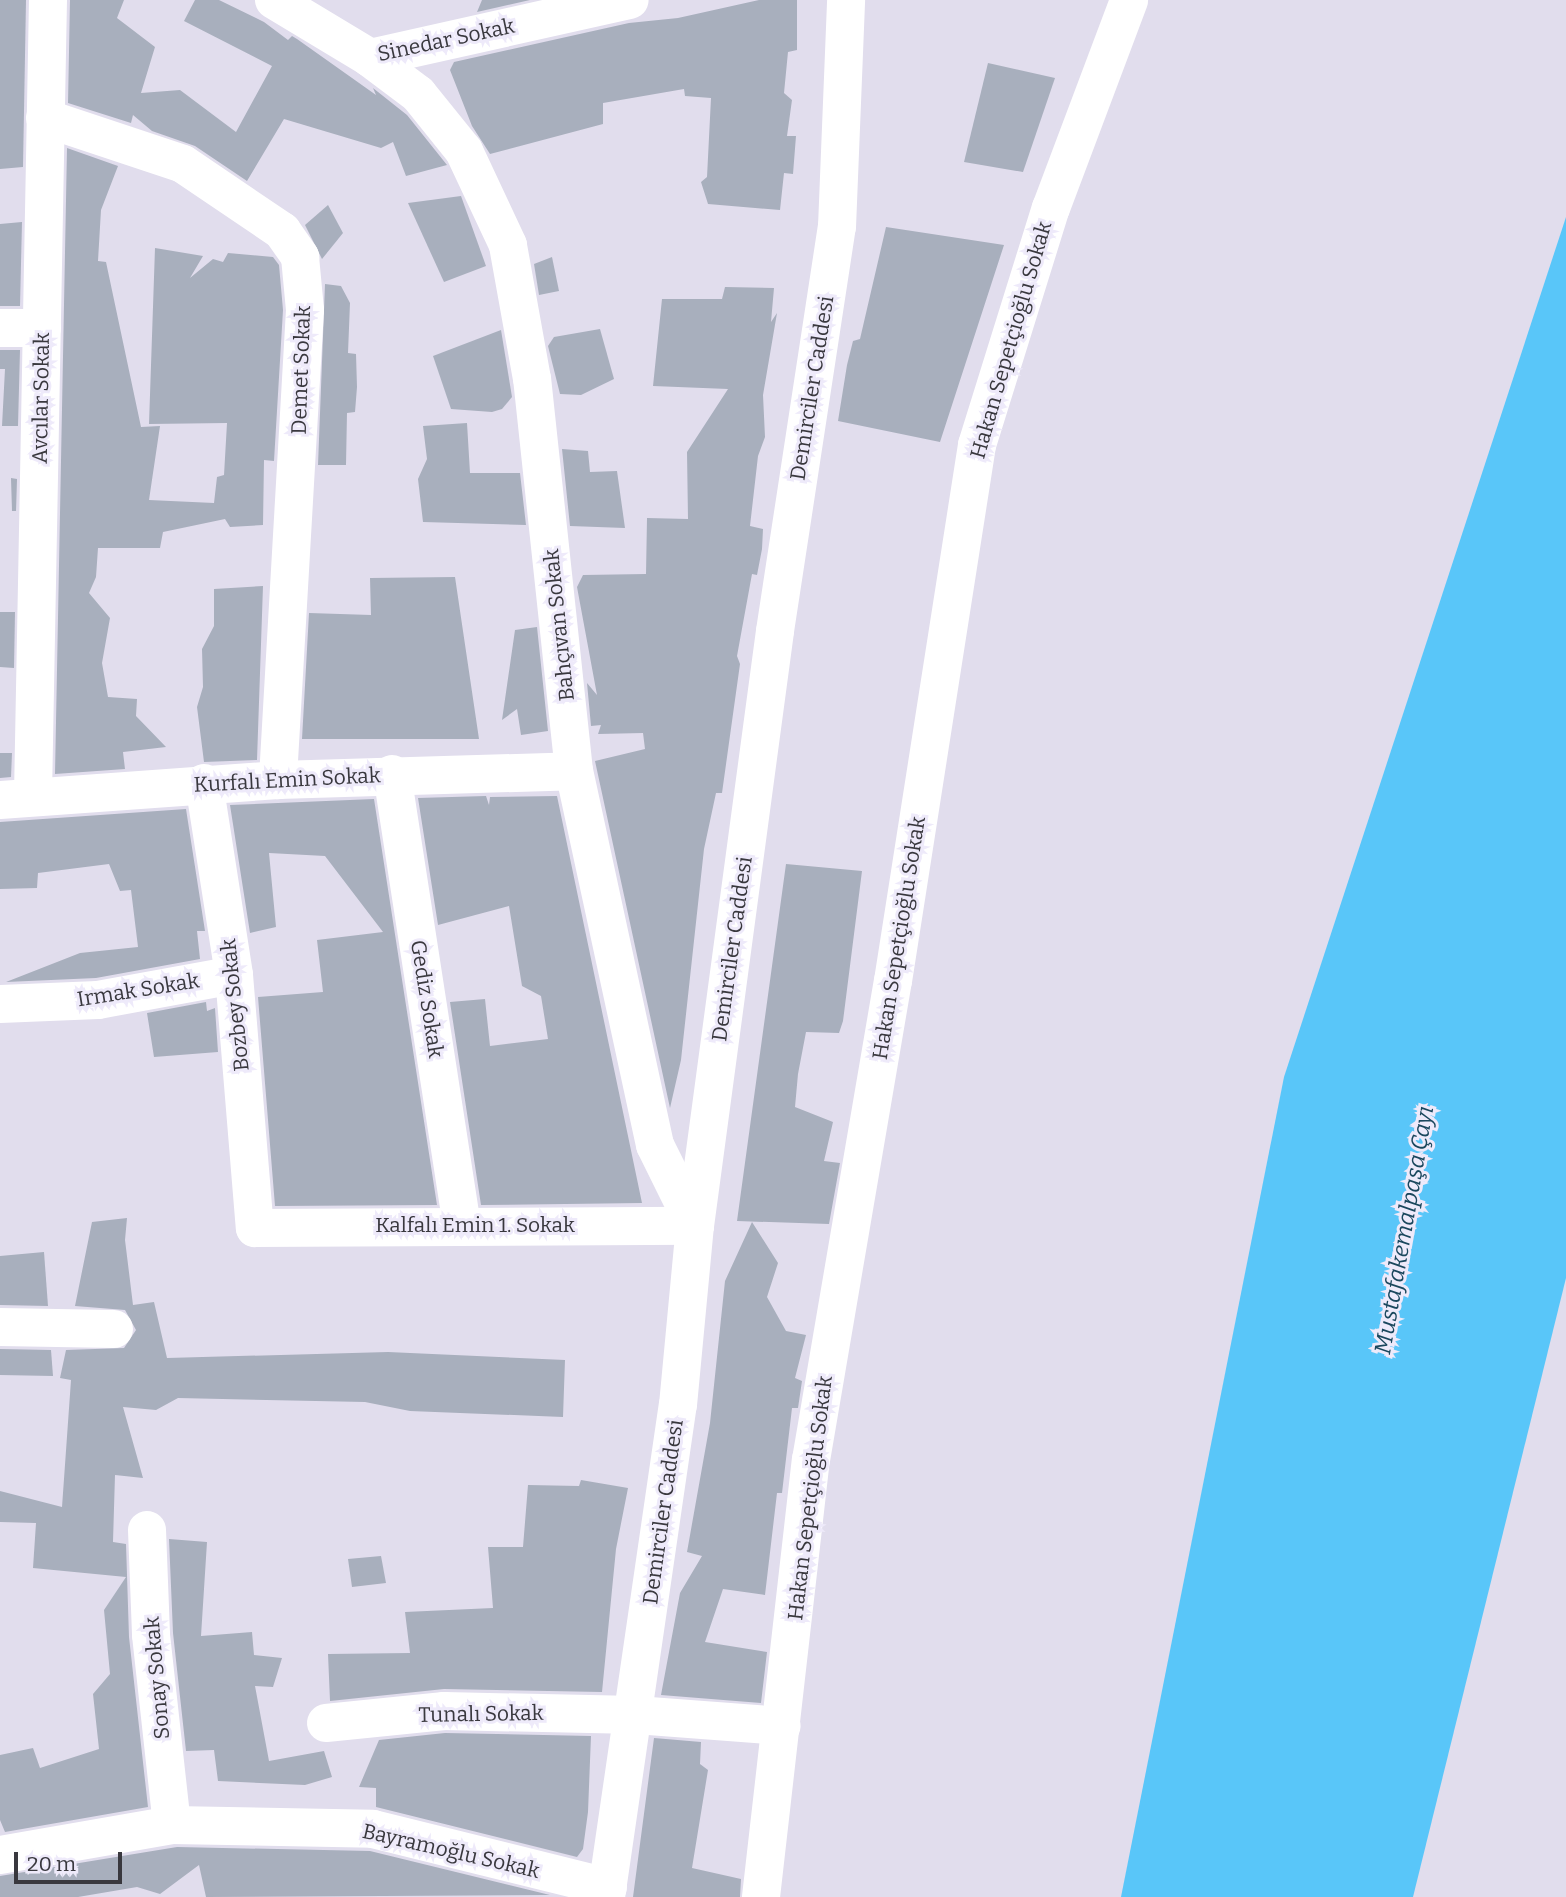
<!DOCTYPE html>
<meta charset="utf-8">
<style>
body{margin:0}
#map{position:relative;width:1566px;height:1897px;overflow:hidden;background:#e1dded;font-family:Bitter,serif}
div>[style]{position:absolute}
.water>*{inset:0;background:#59c6f9}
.building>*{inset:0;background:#a8afbd}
.minor>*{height:38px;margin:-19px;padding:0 19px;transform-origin:19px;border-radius:19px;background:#fff}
.tertiary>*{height:38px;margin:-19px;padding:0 19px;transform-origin:19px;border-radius:19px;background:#fff}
span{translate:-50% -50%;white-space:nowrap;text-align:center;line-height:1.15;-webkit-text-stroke:6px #eeeafa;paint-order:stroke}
.street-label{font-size:21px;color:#39383e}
.water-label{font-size:23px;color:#1a475d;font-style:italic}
.scale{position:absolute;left:14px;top:1852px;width:108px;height:32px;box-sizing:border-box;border:4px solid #39383e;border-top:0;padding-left:9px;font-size:21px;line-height:24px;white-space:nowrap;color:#39383e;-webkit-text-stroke:5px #eeeafa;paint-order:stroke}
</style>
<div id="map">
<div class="water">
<i style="clip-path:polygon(1566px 217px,1566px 1278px,1413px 1897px,1121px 1897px,1284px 1077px)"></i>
</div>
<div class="building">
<i style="clip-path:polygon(0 0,26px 0,23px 167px,0 169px)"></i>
<i style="clip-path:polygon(70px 0,124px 0,117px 18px,155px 47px,141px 93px,180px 90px,236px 132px,272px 66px,184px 21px,195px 0,219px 0,264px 22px,288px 40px,292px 36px,297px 39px,376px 95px,373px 88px,407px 115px,447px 165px,406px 176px,393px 142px,381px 148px,284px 119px,247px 181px,195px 146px,152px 131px,133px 115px,131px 123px,68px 103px)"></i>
<i style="clip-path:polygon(482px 0,530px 0,477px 12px)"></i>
<i style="clip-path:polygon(759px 0,797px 0,797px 50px,788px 52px,784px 93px,792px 100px,787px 136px,796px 136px,793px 174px,784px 173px,780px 210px,708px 204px,701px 182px,707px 177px,711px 98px,685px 96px,684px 89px,603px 103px,603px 124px,490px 154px,472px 126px,450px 70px,454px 62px,629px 23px,678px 18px)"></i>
<i style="clip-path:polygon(988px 63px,1055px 78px,1023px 172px,964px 162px)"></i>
<i style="clip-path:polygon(67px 148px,118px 166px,101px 210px,98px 261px,106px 262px,141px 427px,160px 426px,149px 500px,214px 503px,217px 477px,224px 475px,227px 423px,149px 424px,155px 248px,203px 256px,190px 278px,213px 259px,223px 262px,228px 253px,273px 257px,279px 265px,283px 310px,274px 461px,264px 460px,263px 525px,230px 527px,225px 519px,163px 532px,160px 548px,98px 548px,96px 577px,89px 593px,110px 618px,102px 663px,108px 697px,137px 699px,136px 716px,166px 747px,123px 752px,125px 769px,55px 774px)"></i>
<i style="clip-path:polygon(461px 196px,486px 266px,444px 282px,408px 203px)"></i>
<i style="clip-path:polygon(328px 205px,343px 233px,322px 259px,305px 225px)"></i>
<i style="clip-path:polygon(22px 222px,20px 306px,0 306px,0 224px)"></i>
<i style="clip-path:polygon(886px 227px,1004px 245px,940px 442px,838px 421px,847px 365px,853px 341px,860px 339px)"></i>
<i style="clip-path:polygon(552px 257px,559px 291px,539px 295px,534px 264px)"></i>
<i style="clip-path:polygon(325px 284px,341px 286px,350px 303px,348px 353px,356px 354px,357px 387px,355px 412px,347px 413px,346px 465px,318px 465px)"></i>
<i style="clip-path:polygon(725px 287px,774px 288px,771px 322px,777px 313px,763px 395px,765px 437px,758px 456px,750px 526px,763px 529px,762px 549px,757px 575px,752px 574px,737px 656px,740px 664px,722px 793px,716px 793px,704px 849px,681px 1060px,670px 1108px,595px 761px,645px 749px,643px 733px,598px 734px,601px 725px,591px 726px,587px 683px,597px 695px,577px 587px,583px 575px,646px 574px,647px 518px,688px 519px,687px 452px,728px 389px,653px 386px,662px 299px,722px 299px)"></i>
<i style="clip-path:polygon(600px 329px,614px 379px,581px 395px,560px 394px,548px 346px,554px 337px)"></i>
<i style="clip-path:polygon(501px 330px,512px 397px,502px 409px,492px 412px,451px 409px,433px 356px)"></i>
<i style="clip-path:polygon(0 350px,20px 350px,18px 426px,2px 426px,5px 369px,0 369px)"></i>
<i style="clip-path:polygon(467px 423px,470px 473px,520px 473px,526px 525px,423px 522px,418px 479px,427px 459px,423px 426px)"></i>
<i style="clip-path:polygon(562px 449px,588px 451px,590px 472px,617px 471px,625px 528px,570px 526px)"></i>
<i style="clip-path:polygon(11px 478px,17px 479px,16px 511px,12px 511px)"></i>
<i style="clip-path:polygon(455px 577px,479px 739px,302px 739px,309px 613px,371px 615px,370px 578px)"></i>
<i style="clip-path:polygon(263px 586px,257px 760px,204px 762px,197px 707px,203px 687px,202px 649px,214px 626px,214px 589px)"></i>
<i style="clip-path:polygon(0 612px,15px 612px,14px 668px,0 667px)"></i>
<i style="clip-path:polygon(537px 627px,548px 731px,521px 735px,517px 709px,502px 720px,515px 630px)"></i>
<i style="clip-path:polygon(0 753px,12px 753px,11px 777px,0 778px)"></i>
<i style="clip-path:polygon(486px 796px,489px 805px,490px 797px,557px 796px,642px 1203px,481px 1205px,450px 1002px,485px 999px,490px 1046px,548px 1039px,541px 996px,522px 986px,509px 906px,438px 925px,418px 798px)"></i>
<i style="clip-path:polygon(374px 799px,437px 1205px,275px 1206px,258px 997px,323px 992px,317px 940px,383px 932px,325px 856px,269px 853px,276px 927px,250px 933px,230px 805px)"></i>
<i style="clip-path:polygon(186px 809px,205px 931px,197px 931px,200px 959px,96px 978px,6px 982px,80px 953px,138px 947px,131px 890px,120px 891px,109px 864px,38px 873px,37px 888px,0 889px,0 822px)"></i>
<i style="clip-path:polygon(786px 864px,862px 871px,843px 1021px,839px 1033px,806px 1032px,798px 1074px,795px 1107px,833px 1122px,824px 1161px,840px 1163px,829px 1224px,737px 1221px)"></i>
<i style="clip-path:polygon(206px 1002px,207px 1011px,215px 1008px,218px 1052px,154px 1057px,147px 1013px)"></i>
<i style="clip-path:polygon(127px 1218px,125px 1240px,133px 1305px,154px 1302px,167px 1358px,388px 1352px,565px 1360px,563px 1417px,410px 1411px,365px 1402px,178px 1398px,156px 1410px,123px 1407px,143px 1478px,115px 1475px,113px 1542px,126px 1544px,129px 1637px,148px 1807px,5px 1832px,0 1820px,0 1755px,33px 1748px,40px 1768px,99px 1749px,93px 1694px,110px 1674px,104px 1610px,126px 1577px,33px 1568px,36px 1523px,0 1522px,0 1491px,62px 1507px,71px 1380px,60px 1378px,66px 1350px,124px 1348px,136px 1330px,125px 1310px,75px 1306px,92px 1222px)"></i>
<i style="clip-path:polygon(752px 1222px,778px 1263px,767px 1297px,786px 1331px,806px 1335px,795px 1378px,802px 1381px,798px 1408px,792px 1408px,782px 1493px,777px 1493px,765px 1595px,723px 1589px,705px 1642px,767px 1652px,761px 1703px,661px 1695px,680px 1593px,702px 1556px,687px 1552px,710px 1423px,725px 1281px)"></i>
<i style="clip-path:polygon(44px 1252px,48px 1306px,0 1305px,0 1256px)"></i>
<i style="clip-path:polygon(0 1349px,51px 1350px,53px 1376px,0 1375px)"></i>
<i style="clip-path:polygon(581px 1480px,628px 1488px,616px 1549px,602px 1692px,444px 1689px,330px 1701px,328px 1654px,410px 1653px,405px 1612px,493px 1608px,488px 1547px,523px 1547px,528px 1485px,579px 1486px)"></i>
<i style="clip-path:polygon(169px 1539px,207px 1542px,201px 1636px,252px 1632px,254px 1655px,282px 1658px,273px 1687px,255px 1686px,269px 1761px,324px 1751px,332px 1777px,305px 1785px,218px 1781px,214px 1750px,186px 1751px,173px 1633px)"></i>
<i style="clip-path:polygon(381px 1556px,386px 1583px,352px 1587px,348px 1559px)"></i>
<i style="clip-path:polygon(445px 1733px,591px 1736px,588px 1812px,583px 1849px,577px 1857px,376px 1807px,376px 1788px,359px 1787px,379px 1740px)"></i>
<i style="clip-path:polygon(654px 1738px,701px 1742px,700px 1764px,708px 1770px,692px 1868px,741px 1879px,740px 1897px,633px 1897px)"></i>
<i style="clip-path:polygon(177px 1847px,370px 1851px,550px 1895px,206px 1897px,199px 1865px,160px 1894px,137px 1887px,78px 1897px,0 1897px,0 1876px)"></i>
</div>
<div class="minor">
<i style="left:274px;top:0;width:112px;rotate:31.1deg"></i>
<i style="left:370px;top:58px;width:266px;rotate:-12.6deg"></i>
<i style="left:45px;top:118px;width:145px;rotate:18.4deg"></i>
<i style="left:183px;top:164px;width:120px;rotate:34.1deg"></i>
<i style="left:282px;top:231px;width:32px;rotate:55deg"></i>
<i style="left:300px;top:257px;width:53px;rotate:84.6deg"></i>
<i style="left:305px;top:310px;width:471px;rotate:93.3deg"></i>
<i style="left:0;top:328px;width:42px"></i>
<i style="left:392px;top:774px;width:455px;rotate:81.2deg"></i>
<i style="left:204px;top:783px;width:194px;rotate:81.1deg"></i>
<i style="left:234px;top:975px;width:254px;rotate:85.3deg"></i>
<i style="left:255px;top:1228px;width:440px;rotate:-0.3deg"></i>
<i style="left:695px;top:1226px;width:90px;rotate:-116.3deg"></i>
<i style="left:655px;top:1145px;width:383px;rotate:-102.2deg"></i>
<i style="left:574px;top:771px;width:394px;rotate:-96.1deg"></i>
<i style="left:532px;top:379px;width:136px;rotate:-100.2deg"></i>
<i style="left:508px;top:245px;width:104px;rotate:-115.1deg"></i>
<i style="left:464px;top:151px;width:73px;rotate:-128.9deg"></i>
<i style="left:418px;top:94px;width:60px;rotate:-143.1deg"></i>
<i style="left:33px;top:795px;width:795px;rotate:-88.92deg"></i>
<i style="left:0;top:800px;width:279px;rotate:-4.1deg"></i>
<i style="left:278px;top:780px;width:296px;rotate:-1.7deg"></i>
<i style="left:0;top:1004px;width:98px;rotate:-2.3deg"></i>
<i style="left:98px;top:1000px;width:138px;rotate:-10.4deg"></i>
<i style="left:0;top:1327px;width:114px;rotate:1deg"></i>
<i style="left:147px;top:1530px;width:105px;rotate:87.8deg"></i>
<i style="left:151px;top:1635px;width:191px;rotate:83.7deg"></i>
<i style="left:326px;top:1723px;width:119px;rotate:-5.8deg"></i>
<i style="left:444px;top:1711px;width:192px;rotate:1.2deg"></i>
<i style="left:636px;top:1715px;width:146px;rotate:4.3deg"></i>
<i style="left:0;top:1855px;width:175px;rotate:-9.9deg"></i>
<i style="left:172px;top:1825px;width:201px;rotate:1.1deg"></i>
<i style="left:373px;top:1829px;width:242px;rotate:13.9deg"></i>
<i style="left:761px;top:1897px;width:440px;rotate:-83.5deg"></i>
<i style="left:811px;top:1460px;width:486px;rotate:-80.3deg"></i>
<i style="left:893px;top:981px;width:543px;rotate:-81.09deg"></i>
<i style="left:977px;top:445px;width:248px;rotate:-72.7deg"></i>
<i style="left:1051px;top:208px;width:222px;rotate:-69.4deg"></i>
</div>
<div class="tertiary">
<i style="left:606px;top:1897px;width:497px;rotate:-81.7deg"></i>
<i style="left:678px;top:1405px;width:180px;rotate:-84.6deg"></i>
<i style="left:695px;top:1226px;width:600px;rotate:-82.34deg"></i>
<i style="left:775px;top:631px;width:409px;rotate:-81.3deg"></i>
<i style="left:837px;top:227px;width:227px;rotate:-87.7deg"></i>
</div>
<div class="street-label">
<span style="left:446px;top:40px;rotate:-12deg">Sinedar Sokak</span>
<span style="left:1011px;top:340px;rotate:-74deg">Hakan Sepetçioğlu Sokak</span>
<span style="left:301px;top:370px;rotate:-88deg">Demet Sokak</span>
<span style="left:812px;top:388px;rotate:-81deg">Demirciler Caddesi</span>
<span style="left:41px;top:398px;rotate:-89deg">Avcılar Sokak</span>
<span style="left:559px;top:625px;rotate:-96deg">Bahçıvan Sokak</span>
<span style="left:287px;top:780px;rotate:-3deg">Kurfalı Emin Sokak</span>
<span style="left:899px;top:938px;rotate:-81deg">Hakan Sepetçioğlu Sokak</span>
<span style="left:732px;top:949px;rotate:-82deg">Demirciler Caddesi</span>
<span style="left:138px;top:990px;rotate:-9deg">Irmak Sokak</span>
<span style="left:427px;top:999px;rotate:81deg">Gediz Sokak</span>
<span style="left:235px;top:1005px;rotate:-96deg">Bozbey Sokak</span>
<span style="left:475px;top:1225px">Kalfalı Emin 1. Sokak</span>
<span style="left:810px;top:1498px;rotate:-83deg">Hakan Sepetçioğlu Sokak</span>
<span style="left:663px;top:1512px;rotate:-82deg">Demirciler Caddesi</span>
<span style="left:157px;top:1678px;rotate:-95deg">Sonay Sokak</span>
<span style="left:481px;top:1714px;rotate:-1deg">Tunalı Sokak</span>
<span style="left:451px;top:1851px;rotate:13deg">Bayramoğlu Sokak</span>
</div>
<div class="water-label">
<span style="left:1404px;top:1230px;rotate:-80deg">Mustafakemalpaşa Çayı</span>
</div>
<div class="scale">20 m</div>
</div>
